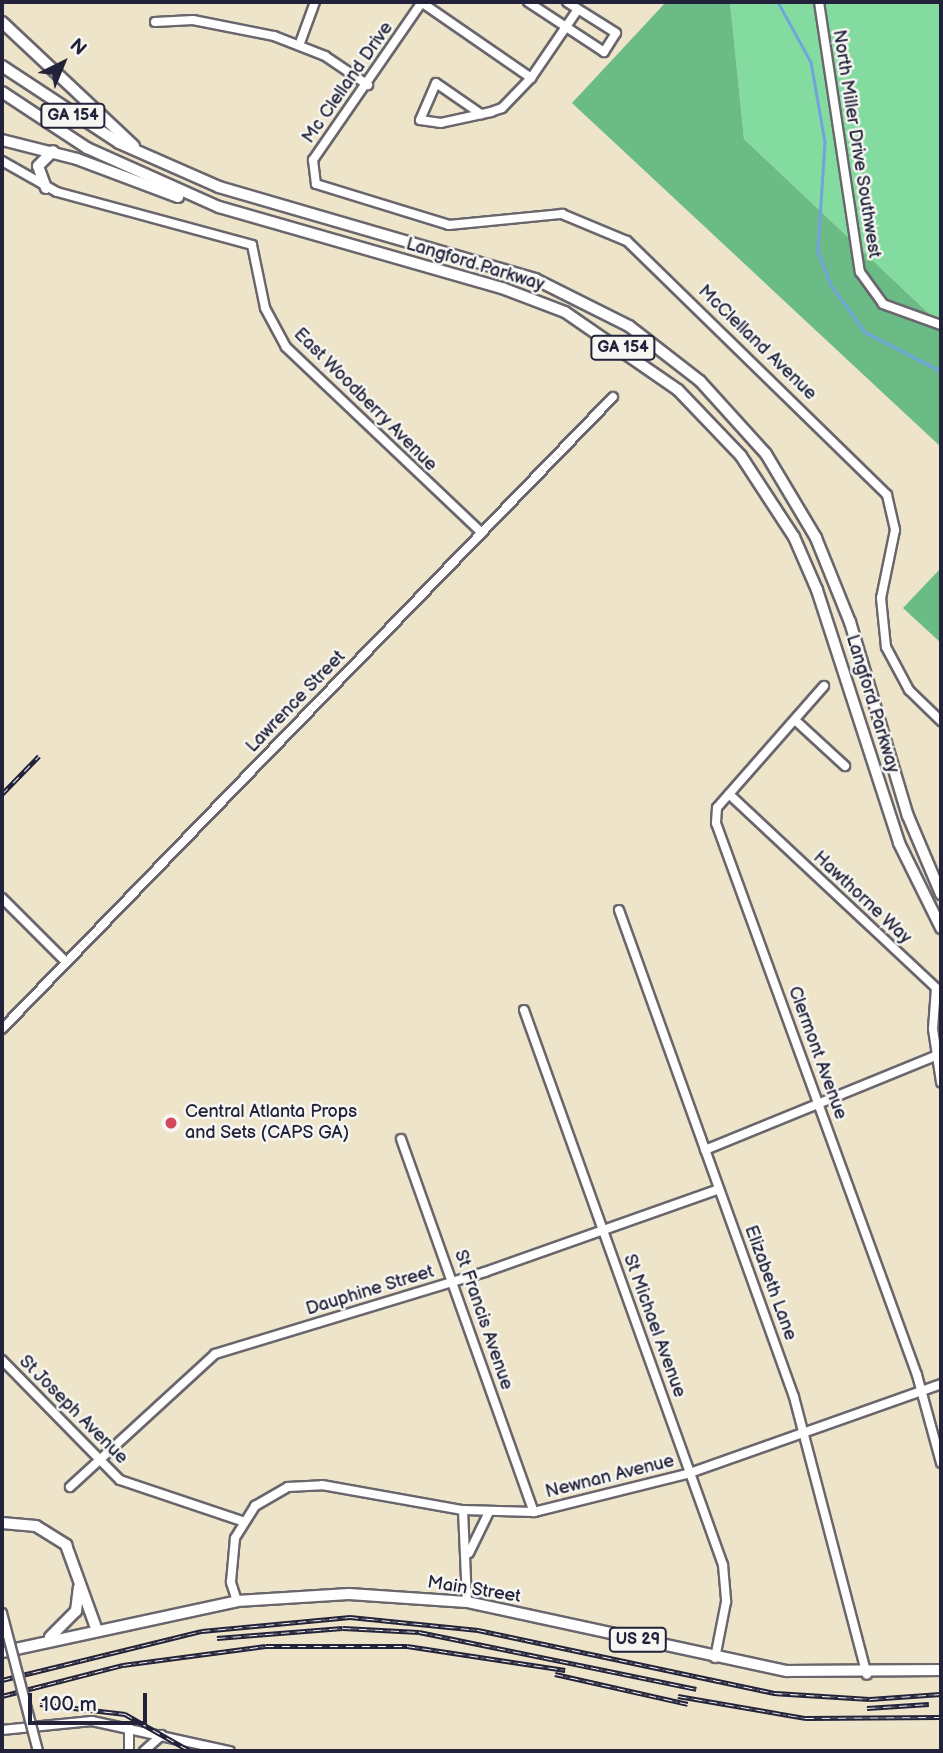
<!DOCTYPE html>
<style>
body{margin:0}
#map{position:relative;width:943px;height:1753px;overflow:hidden;background:#eee4c9;font-family:"Balsamiq Sans",sans-serif}
div>[style]{position:absolute}
.green>*{inset:0;background:#83db9f}
.forest>*{inset:0;background:#6abb86}
.stream>*{height:2.5px;margin:-1.25px;padding:0 1.25px;transform-origin:1.25px;border-radius:1.25px;background:#71a4dd}
.roads{filter:drop-shadow(2px 0 #69666d) drop-shadow(-2px 0 #69666d) drop-shadow(0 2px #69666d) drop-shadow(0 -2px #69666d)}
.minor>*{height:8px;margin:-4px;padding:0 4px;transform-origin:4px;border-radius:4px;background:#fff}
.major>*{height:10px;margin:-5px;padding:0 5px;transform-origin:5px;border-radius:5px;background:#fff}
.highway>*{height:10px;margin:-5px;padding:0 5px;transform-origin:5px;border-radius:5px;background:#fff}
.rail>*{height:5px;margin-top:-2.5px;transform-origin:0;background:repeating-linear-gradient(90deg,#f6f6f2 0 8px,#22223b 0 16px);box-sizing:border-box;border-block:2px solid #22223b}
.bridges{filter:drop-shadow(2px 0 #69666d) drop-shadow(-2px 0 #69666d) drop-shadow(0 2px #69666d) drop-shadow(0 -2px #69666d)}
.minor-bridge>*{height:8px;margin:-4px;padding:0 4px;transform-origin:4px;border-radius:4px;background:#fff}
.dots>*{width:19px;height:19px;translate:-50% -50%;box-sizing:border-box;border:4px solid #f6f6f2;border-radius:50%}
span{translate:-50% -50%;white-space:nowrap;text-align:center;line-height:1.15;-webkit-text-stroke:5px #f6f6f2;paint-order:stroke}
.shield-label span{padding:2px 5px;background:#f6f6f2;border:2px solid;border-radius:5px;-webkit-text-stroke-width:0}
.shield-label{font-size:16px;color:#22223b;font-weight:700}
.street-label{font-size:18px;color:#22223b}
.poi-label{font-size:18px;color:#22223b}
.left{translate:0 -50%;text-align:left}
.frame{position:absolute;inset:0;border:4px solid #22223b;pointer-events:none}
.north{position:absolute;left:28px;top:28px;width:70px;height:70px;-webkit-text-stroke:5px #f6f6f2;paint-order:stroke;rotate:43deg;font-size:19px;font-weight:700;line-height:28px;text-align:center;color:#22223b}
.north::after{content:'';display:block;margin:auto;width:24px;height:32px;background:#22223b;clip-path:polygon(50% 0,100% 100%,50% 72%,0 100%)}
.scale{position:absolute;left:28px;top:1693px;width:119px;height:32px;box-sizing:border-box;border:4px solid #22223b;border-top:0;padding-left:9px;font-size:21px;line-height:24px;white-space:nowrap;color:#22223b;-webkit-text-stroke:5px #f6f6f2;paint-order:stroke}
</style>
<div id="map">
<div class="green">
<i style="clip-path:polygon(730px 2px,941px 2px,941px 325px,744px 139px)"></i>
</div>
<div class="forest">
<i style="clip-path:polygon(666px 2px,730px 2px,744px 139px,941px 325px,941px 447px,572px 103px)"></i>
<i style="clip-path:polygon(941px 568px,941px 643px,903px 608px)"></i>
</div>
<div class="stream">
<i style="left:778px;top:2px;width:68px;rotate:61.2deg"></i>
<i style="left:811px;top:62px;width:81px;rotate:80.1deg"></i>
<i style="left:825px;top:142px;width:109px;rotate:93.7deg"></i>
<i style="left:818px;top:251px;width:36px;rotate:69deg"></i>
<i style="left:831px;top:285px;width:58px;rotate:54.1deg"></i>
<i style="left:865px;top:332px;width:85px;rotate:27.2deg"></i>
</div>
<div class="roads">
<div class="minor">
<i style="left:421px;top:2px;width:134px;rotate:34.6deg"></i>
<i style="left:531px;top:78px;width:42px;rotate:134deg"></i>
<i style="left:502px;top:108px;width:12px;rotate:160deg"></i>
<i style="left:491px;top:112px;width:51px;rotate:167.6deg"></i>
<i style="left:441px;top:123px;width:21px;rotate:-172deg"></i>
<i style="left:420px;top:120px;width:40px;rotate:-66.6deg"></i>
<i style="left:436px;top:83px;width:55px;rotate:34.6deg"></i>
<i style="left:422px;top:2px;width:192px;rotate:124.6deg"></i>
<i style="left:313px;top:160px;width:24px;rotate:83deg"></i>
<i style="left:316px;top:184px;width:139px;rotate:17.1deg"></i>
<i style="left:449px;top:225px;width:114px;rotate:-5.6deg"></i>
<i style="left:562px;top:214px;width:70px;rotate:22.6deg"></i>
<i style="left:627px;top:241px;width:363px;rotate:44.3deg"></i>
<i style="left:887px;top:495px;width:36px;rotate:77deg"></i>
<i style="left:895px;top:530px;width:69px;rotate:101.6deg"></i>
<i style="left:881px;top:598px;width:49px;rotate:84.2deg"></i>
<i style="left:886px;top:647px;width:49px;rotate:61.9deg"></i>
<i style="left:909px;top:690px;width:45px;rotate:44.1deg"></i>
<i style="left:528px;top:2px;width:91px;rotate:33.3deg"></i>
<i style="left:604px;top:52px;width:22px;rotate:-58deg"></i>
<i style="left:616px;top:33px;width:58px;rotate:-147.7deg"></i>
<i style="left:819px;top:2px;width:273px;rotate:81.4deg"></i>
<i style="left:860px;top:272px;width:39px;rotate:54deg"></i>
<i style="left:883px;top:304px;width:62px;rotate:19.9deg"></i>
<i style="left:155px;top:22px;width:38px;rotate:-3deg"></i>
<i style="left:193px;top:20px;width:83px;rotate:11.2deg"></i>
<i style="left:274px;top:36px;width:55px;rotate:21.4deg"></i>
<i style="left:325px;top:56px;width:52px;rotate:34deg"></i>
<i style="left:300px;top:43px;width:44px;rotate:-69.9deg"></i>
<i style="left:531px;top:78px;width:83px;rotate:-55.7deg"></i>
<i style="left:2px;top:161px;width:63px;rotate:29.4deg"></i>
<i style="left:57px;top:192px;width:202px;rotate:15.2deg"></i>
<i style="left:252px;top:245px;width:64px;rotate:78.3deg"></i>
<i style="left:265px;top:308px;width:44px;rotate:61.7deg"></i>
<i style="left:286px;top:347px;width:270px;rotate:43.5deg"></i>
<i style="left:824px;top:686px;width:162px;rotate:131.3deg"></i>
<i style="left:717px;top:808px;width:15px;rotate:94deg"></i>
<i style="left:716px;top:823px;width:587px;rotate:69.99deg"></i>
<i style="left:917px;top:1375px;width:91px;rotate:74.7deg"></i>
<i style="left:795px;top:720px;width:68px;rotate:42.6deg"></i>
<i style="left:729px;top:794px;width:284px;rotate:43.1deg"></i>
<i style="left:936px;top:988px;width:41px;rotate:94.2deg"></i>
<i style="left:933px;top:1029px;width:54px;rotate:81.4deg"></i>
<i style="left:2px;top:898px;width:91px;rotate:45deg"></i>
<i style="left:619px;top:910px;width:517px;rotate:70.23deg"></i>
<i style="left:794px;top:1397px;width:287px;rotate:75.3deg"></i>
<i style="left:524px;top:1010px;width:590px;rotate:70.27deg"></i>
<i style="left:723px;top:1565px;width:37px;rotate:85deg"></i>
<i style="left:726px;top:1602px;width:57px;rotate:101.1deg"></i>
<i style="left:2px;top:1029px;width:879px;rotate:-45.97deg"></i>
<i style="left:401px;top:1139px;width:396px;rotate:70.4deg"></i>
<i style="left:705px;top:1150px;width:248px;rotate:-22.2deg"></i>
<i style="left:2px;top:1360px;width:168px;rotate:45.5deg"></i>
<i style="left:120px;top:1480px;width:129px;rotate:18.6deg"></i>
<i style="left:70px;top:1487px;width:197px;rotate:-42.5deg"></i>
<i style="left:215px;top:1354px;width:282px;rotate:-16.9deg"></i>
<i style="left:485px;top:1272px;width:248px;rotate:-19.5deg"></i>
<i style="left:463px;top:1510px;width:92px;rotate:87.5deg"></i>
<i style="left:469px;top:1553px;width:46px;rotate:-64deg"></i>
<i style="left:237px;top:1601px;width:20px;rotate:-108deg"></i>
<i style="left:231px;top:1582px;width:44px;rotate:-84.8deg"></i>
<i style="left:235px;top:1538px;width:38px;rotate:-58deg"></i>
<i style="left:255px;top:1506px;width:38px;rotate:-30deg"></i>
<i style="left:288px;top:1487px;width:34px;rotate:-3deg"></i>
<i style="left:322px;top:1485px;width:143px;rotate:10.1deg"></i>
<i style="left:463px;top:1510px;width:71px;rotate:1.6deg"></i>
<i style="left:534px;top:1512px;width:161px;rotate:-14deg"></i>
<i style="left:690px;top:1473px;width:266px;rotate:-19.5deg"></i>
<i style="left:129px;top:1728px;width:23px;rotate:90deg"></i>
<i style="left:2px;top:1730px;width:90px;rotate:-5.7deg"></i>
<i style="left:92px;top:1721px;width:141px;rotate:12.3deg"></i>
<i style="left:144px;top:1751px;width:24px;rotate:-42deg"></i>
</div>
<div class="major">
<i style="left:2px;top:1523px;width:34px;rotate:5deg"></i>
<i style="left:36px;top:1526px;width:36px;rotate:32deg"></i>
<i style="left:66px;top:1545px;width:88px;rotate:70.1deg"></i>
<i style="left:50px;top:1637px;width:37px;rotate:-45deg"></i>
<i style="left:76px;top:1611px;width:24px;rotate:-83deg"></i>
<i style="left:2px;top:1652px;width:240px;rotate:-12.2deg"></i>
<i style="left:237px;top:1601px;width:112px;rotate:-3.6deg"></i>
<i style="left:349px;top:1594px;width:118px;rotate:3.9deg"></i>
<i style="left:467px;top:1602px;width:327px;rotate:12.2deg"></i>
<i style="left:787px;top:1671px;width:154px;rotate:-0.4deg"></i>
</div>
<div class="highway">
<i style="left:2px;top:22px;width:181px;rotate:43.2deg"></i>
<i style="left:2px;top:66px;width:140px;rotate:33.3deg"></i>
<i style="left:119px;top:143px;width:109px;rotate:23.7deg"></i>
<i style="left:219px;top:187px;width:329px;rotate:16.2deg"></i>
<i style="left:535px;top:279px;width:105px;rotate:26.6deg"></i>
<i style="left:629px;top:326px;width:90px;rotate:37.8deg"></i>
<i style="left:700px;top:381px;width:98px;rotate:47.9deg"></i>
<i style="left:766px;top:454px;width:98px;rotate:59.2deg"></i>
<i style="left:816px;top:538px;width:91px;rotate:68deg"></i>
<i style="left:850px;top:622px;width:202px;rotate:73.4deg"></i>
<i style="left:908px;top:816px;width:85px;rotate:67.1deg"></i>
<i style="left:2px;top:92px;width:102px;rotate:33.4deg"></i>
<i style="left:87px;top:148px;width:145px;rotate:24.1deg"></i>
<i style="left:219px;top:207px;width:294px;rotate:16deg"></i>
<i style="left:502px;top:288px;width:67px;rotate:20.9deg"></i>
<i style="left:565px;top:312px;width:137px;rotate:34.6deg"></i>
<i style="left:678px;top:390px;width:91px;rotate:46.3deg"></i>
<i style="left:741px;top:456px;width:97px;rotate:56.8deg"></i>
<i style="left:794px;top:537px;width:58px;rotate:66.5deg"></i>
<i style="left:817px;top:590px;width:266px;rotate:72deg"></i>
<i style="left:899px;top:843px;width:95px;rotate:63.7deg"></i>
<i style="left:2px;top:140px;width:77px;rotate:14.2deg"></i>
<i style="left:77px;top:159px;width:108px;rotate:20.6deg"></i>
<i style="left:46px;top:188px;width:23px;rotate:-110deg"></i>
<i style="left:38px;top:166px;width:21px;rotate:-45deg"></i>
</div>
</div>
<div class="rail">
<i style="left:2px;top:794px;width:53px;rotate:-45.8deg"></i>
<i style="left:217px;top:1638px;width:126px;rotate:-4.5deg"></i>
<i style="left:343px;top:1628px;width:76px;rotate:3deg"></i>
<i style="left:419px;top:1632px;width:283px;rotate:11.6deg"></i>
<i style="left:555px;top:1674px;width:136px;rotate:12.7deg"></i>
<i style="left:2px;top:1680px;width:206px;rotate:-13.8deg"></i>
<i style="left:202px;top:1631px;width:149px;rotate:-5.4deg"></i>
<i style="left:350px;top:1617px;width:129px;rotate:5.8deg"></i>
<i style="left:478px;top:1630px;width:303px;rotate:12deg"></i>
<i style="left:774px;top:1693px;width:96px;rotate:3.6deg"></i>
<i style="left:870px;top:1699px;width:71px;rotate:-4deg"></i>
<i style="left:2px;top:1696px;width:125px;rotate:-14.4deg"></i>
<i style="left:123px;top:1665px;width:144px;rotate:-7.6deg"></i>
<i style="left:266px;top:1646px;width:141px"></i>
<i style="left:407px;top:1646px;width:160px;rotate:8.6deg"></i>
<i style="left:678px;top:1696px;width:130px;rotate:9.8deg"></i>
<i style="left:806px;top:1718px;width:135px;rotate:-0.4deg"></i>
<i style="left:40px;top:1704px;width:86px;rotate:6.7deg"></i>
<i style="left:125px;top:1714px;width:75px;rotate:29.6deg"></i>
<i style="left:867px;top:1708px;width:62px;rotate:-3.7deg"></i>
</div>
<div class="bridges">
<div class="minor-bridge">
<i style="left:2px;top:1613px;width:143px;rotate:75.4deg"></i>
</div>
</div>
<div class="dots">
<i style="left:171px;top:1123px;background:#d1495b"></i>
</div>
<div class="shield-label">
<span style="left:73px;top:116px">GA 154</span>
<span style="left:623px;top:348px">GA 154</span>
<span style="left:638px;top:1640px">US 29</span>
</div>
<div class="street-label">
<span style="left:348px;top:83px;rotate:-55deg">Mc Clelland Drive</span>
<span style="left:856px;top:144px;rotate:81deg">North Miller Drive Southwest</span>
<span style="left:475px;top:265px;rotate:17deg">Langford Parkway</span>
<span style="left:757px;top:343px;rotate:44deg">McClelland Avenue</span>
<span style="left:365px;top:400px;rotate:45deg">East Woodberry Avenue</span>
<span style="left:296px;top:702px;rotate:-46deg">Lawrence Street</span>
<span style="left:872px;top:704px;rotate:73deg">Langford Parkway</span>
<span style="left:862px;top:898px;rotate:43deg">Hawthorne Way</span>
<span style="left:817px;top:1053px;rotate:70deg">Clermont Avenue</span>
<span style="left:770px;top:1283px;rotate:70deg">Elizabeth Lane</span>
<span style="left:370px;top:1291px;rotate:-17deg">Dauphine Street</span>
<span style="left:483px;top:1320px;rotate:71deg">St Francis Avenue</span>
<span style="left:654px;top:1326px;rotate:70deg">St Michael Avenue</span>
<span style="left:73px;top:1410px;rotate:45deg">St Joseph Avenue</span>
<span style="left:610px;top:1477px;rotate:-14deg">Newnan Avenue</span>
<span style="left:474px;top:1590px;rotate:9deg">Main Street</span>
</div>
<div class="poi-label">
<span class="left" style="left:185px;top:1123px">Central Atlanta Props<br>and Sets (CAPS GA)</span>
</div>
<div class="frame"></div>
<div class="north">N</div>
<div class="scale">100 m</div>
</div>
